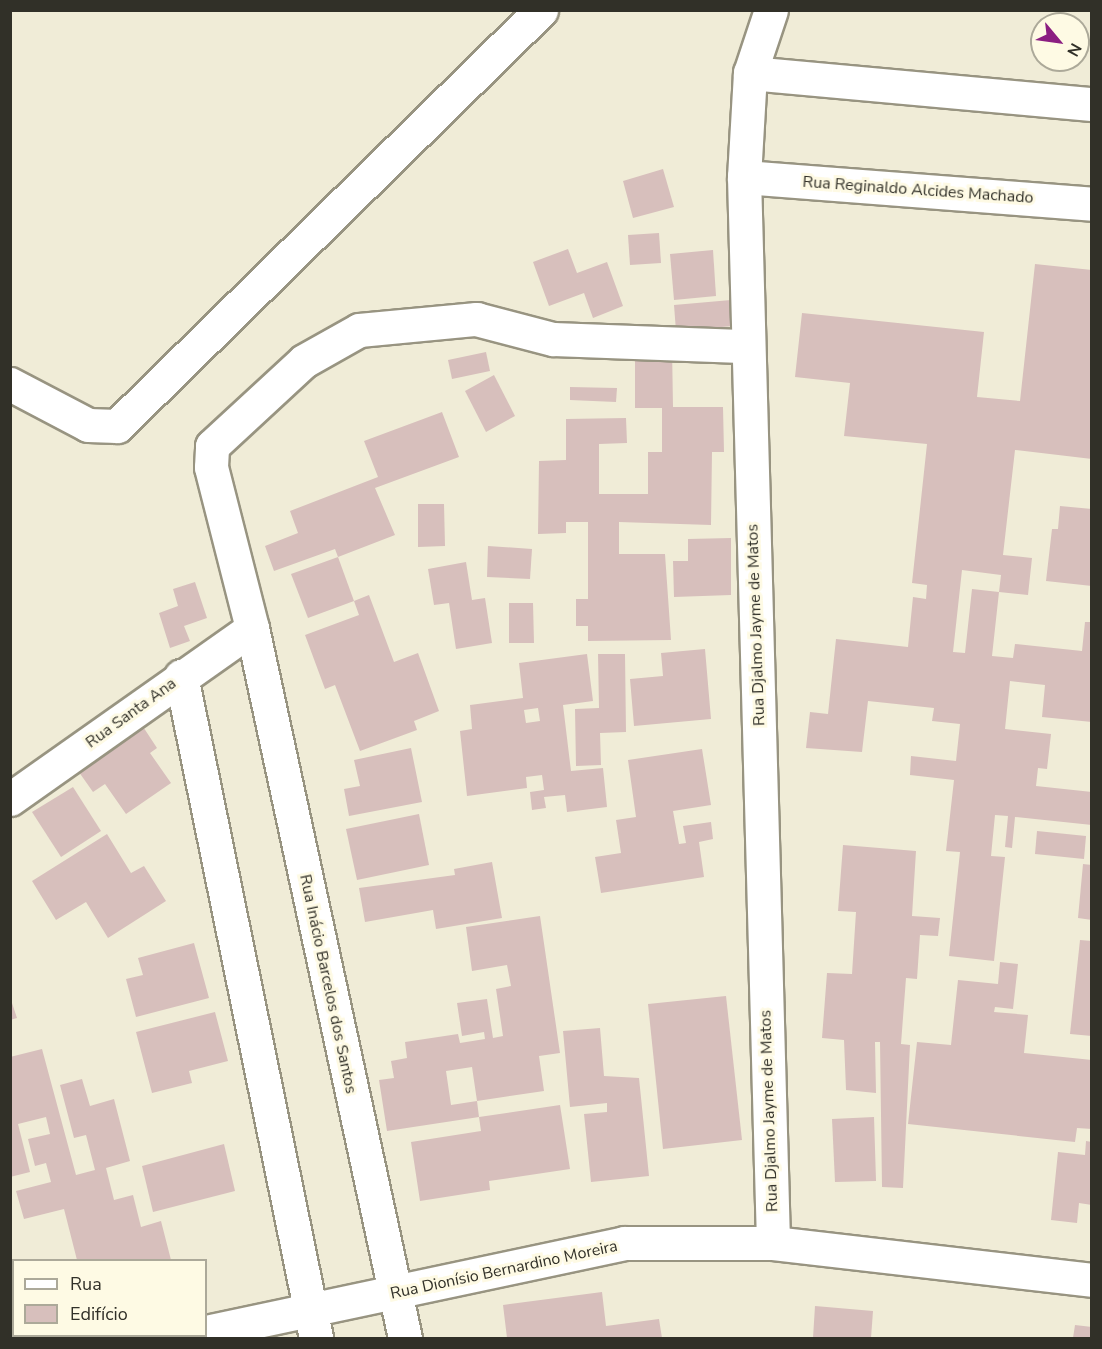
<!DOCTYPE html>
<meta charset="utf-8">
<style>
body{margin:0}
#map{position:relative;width:1102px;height:1349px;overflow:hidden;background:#f0ecd7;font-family:"Nunito Sans",sans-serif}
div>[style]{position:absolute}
.building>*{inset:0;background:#d7bfbc}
.roads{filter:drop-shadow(2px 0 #989481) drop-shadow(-2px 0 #989481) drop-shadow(0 2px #989481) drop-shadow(0 -2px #989481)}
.street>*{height:33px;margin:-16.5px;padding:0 16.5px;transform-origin:16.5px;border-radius:16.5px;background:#fff}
span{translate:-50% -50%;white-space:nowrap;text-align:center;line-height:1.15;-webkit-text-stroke:6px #fefae4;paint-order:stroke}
.street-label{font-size:16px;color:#313028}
.frame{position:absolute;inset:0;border:12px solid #313028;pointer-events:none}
.legend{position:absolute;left:12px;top:1259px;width:195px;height:78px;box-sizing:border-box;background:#fefae4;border:2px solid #aca999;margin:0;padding:8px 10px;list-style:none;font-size:18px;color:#313028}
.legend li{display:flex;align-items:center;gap:12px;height:30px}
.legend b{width:30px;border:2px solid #aca999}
.north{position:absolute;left:1030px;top:12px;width:60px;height:60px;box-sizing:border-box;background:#fefae4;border:2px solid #aca999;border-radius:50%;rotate:119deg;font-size:16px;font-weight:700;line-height:24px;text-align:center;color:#313028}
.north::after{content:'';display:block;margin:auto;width:21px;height:27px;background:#8b1e81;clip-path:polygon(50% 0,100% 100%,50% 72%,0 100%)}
</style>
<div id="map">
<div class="building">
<i style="clip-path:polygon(663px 169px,674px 207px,633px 218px,623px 181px)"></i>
<i style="clip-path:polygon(659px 233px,661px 263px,630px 265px,628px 235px)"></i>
<i style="clip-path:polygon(568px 249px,577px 273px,607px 262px,623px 306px,593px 318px,584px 293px,549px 306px,533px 262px)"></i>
<i style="clip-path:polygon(713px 250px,716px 296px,674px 300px,670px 254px)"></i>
<i style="clip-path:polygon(evenodd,1035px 264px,1092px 270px,1092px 459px,1015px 450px,1003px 555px,1032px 558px,1028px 595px,999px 592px,992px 656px,1013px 658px,1015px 644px,1082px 651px,1085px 622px,1092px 622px,1092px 722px,1042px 717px,1045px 685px,1010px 681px,1005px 729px,1051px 734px,1047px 769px,1038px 768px,1036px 786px,1092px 792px,1092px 825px,1015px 817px,1012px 848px,1005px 847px,1008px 816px,995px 815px,991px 856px,1005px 857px,994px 961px,949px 956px,960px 852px,946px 851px,954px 780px,910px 775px,911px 756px,956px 761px,960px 724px,932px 721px,934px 708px,868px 701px,862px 752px,806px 748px,810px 712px,828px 714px,836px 639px,908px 647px,913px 597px,926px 599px,927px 585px,912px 583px,927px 444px,844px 436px,850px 383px,795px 377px,802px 313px,984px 332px,977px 397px,1020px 401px,1035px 264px,962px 570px,1001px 575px,999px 592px,972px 589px,965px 653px,953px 652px,962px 570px)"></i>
<i style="clip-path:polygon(731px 300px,733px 326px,676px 331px,674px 305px)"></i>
<i style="clip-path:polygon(672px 347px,673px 407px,723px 407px,724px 452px,712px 452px,711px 525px,619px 522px,619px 554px,665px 554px,671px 640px,588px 641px,588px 626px,576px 626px,576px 599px,588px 599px,588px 522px,566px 522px,566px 533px,538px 534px,539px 461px,566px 460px,566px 419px,626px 418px,627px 443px,599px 444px,599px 494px,648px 494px,648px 452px,662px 452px,662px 408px,635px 408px,635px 348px)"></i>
<i style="clip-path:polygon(486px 352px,490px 371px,452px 379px,448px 360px)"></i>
<i style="clip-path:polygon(494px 375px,515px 416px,486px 432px,465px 391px)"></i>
<i style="clip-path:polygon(570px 387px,617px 388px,616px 402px,570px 400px)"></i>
<i style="clip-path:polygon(442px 412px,459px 457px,375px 488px,395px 535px,338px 557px,335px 549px,274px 571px,265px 546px,298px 533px,290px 511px,378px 477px,364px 441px)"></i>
<i style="clip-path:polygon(418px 504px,444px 504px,445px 546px,418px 547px)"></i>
<i style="clip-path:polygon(1060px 506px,1092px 509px,1092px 586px,1046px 581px,1052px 529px,1058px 529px)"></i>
<i style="clip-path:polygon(731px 538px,731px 595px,674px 597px,673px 561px,688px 561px,688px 539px)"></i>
<i style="clip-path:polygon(488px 546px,532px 549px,530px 579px,487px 577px)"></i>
<i style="clip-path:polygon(338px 557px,354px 601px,308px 618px,291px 574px)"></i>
<i style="clip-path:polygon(466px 562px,472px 600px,485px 598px,492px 643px,456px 649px,449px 603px,434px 605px,428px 569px)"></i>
<i style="clip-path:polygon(195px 582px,207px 618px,184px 626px,190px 641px,170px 648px,159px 613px,178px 606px,173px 589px)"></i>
<i style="clip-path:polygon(369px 595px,394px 662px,418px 653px,439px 711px,414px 721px,417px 730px,360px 751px,335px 685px,325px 689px,305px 635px,359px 615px,354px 601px)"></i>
<i style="clip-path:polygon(509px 603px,533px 603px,534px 643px,509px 643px)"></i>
<i style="clip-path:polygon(705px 649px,711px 719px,634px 726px,630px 679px,663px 676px,661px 653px)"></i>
<i style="clip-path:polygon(evenodd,587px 654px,593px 701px,563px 705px,571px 771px,603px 768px,607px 807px,567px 812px,565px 795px,544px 797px,546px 808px,532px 810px,530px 792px,544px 790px,542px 775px,526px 777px,527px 788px,467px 796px,460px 731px,472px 729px,470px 705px,523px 698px,519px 663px,587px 654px,538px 708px,540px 721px,526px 723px,524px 710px,538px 708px)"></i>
<i style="clip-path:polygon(598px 654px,625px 654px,626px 732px,600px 733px,601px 765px,576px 766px,575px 709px,599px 708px)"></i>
<i style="clip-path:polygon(134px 713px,157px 748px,150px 753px,171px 783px,126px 814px,105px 784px,93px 792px,69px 758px)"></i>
<i style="clip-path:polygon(411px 748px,422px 802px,349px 816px,344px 789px,360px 786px,354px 760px)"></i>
<i style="clip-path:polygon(702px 749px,711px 805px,673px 811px,679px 844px,686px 843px,683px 826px,711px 822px,713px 839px,699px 842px,704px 877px,601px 893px,595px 857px,621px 853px,616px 820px,636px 817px,628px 760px)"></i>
<i style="clip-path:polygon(73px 787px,101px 831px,61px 857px,32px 812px)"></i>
<i style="clip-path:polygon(419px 814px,429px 865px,357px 880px,346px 829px)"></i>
<i style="clip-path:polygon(1037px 831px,1086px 836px,1084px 859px,1035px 854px)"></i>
<i style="clip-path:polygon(107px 834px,131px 873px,144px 866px,166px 901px,108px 938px,86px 902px,56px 920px,32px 881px)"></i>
<i style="clip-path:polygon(843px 845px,916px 851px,912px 916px,940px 918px,938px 936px,920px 935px,917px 979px,906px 978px,901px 1044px,910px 1045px,903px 1188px,882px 1187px,880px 1042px,875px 1042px,876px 1093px,846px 1090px,844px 1040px,822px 1038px,827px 973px,852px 974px,856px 912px,838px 911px)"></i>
<i style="clip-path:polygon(492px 862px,502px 918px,436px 929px,433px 910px,365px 922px,359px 888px,455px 875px,454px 869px)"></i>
<i style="clip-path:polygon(1083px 864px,1092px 865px,1092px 920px,1078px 918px)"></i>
<i style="clip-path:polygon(evenodd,540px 916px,560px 1053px,539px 1056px,544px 1091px,477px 1101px,479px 1117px,387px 1131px,379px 1080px,394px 1078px,391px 1061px,407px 1058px,405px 1042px,458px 1034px,460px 1043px,485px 1039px,484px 1032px,462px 1036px,457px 1003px,487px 999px,493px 1038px,503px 1036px,496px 989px,511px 986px,507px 965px,472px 971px,466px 927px,540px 916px,472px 1067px,477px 1101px,451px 1105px,446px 1071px,472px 1067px)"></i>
<i style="clip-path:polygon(1080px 940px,1092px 941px,1092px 1036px,1070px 1034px)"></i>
<i style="clip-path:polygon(194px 943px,209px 998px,136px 1017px,126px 979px,143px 975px,138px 958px)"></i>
<i style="clip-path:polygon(1000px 962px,1018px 964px,1013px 1009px,995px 1007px,994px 1012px,1028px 1015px,1024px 1053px,1092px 1060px,1092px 1129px,1077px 1128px,1075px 1142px,908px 1124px,917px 1042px,951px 1045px,958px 980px,998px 984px)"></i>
<i style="clip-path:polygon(726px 996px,742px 1140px,663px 1149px,648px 1004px)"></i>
<i style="clip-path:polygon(11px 1000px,17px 1018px,10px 1020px,10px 1001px)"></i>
<i style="clip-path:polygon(215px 1012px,228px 1061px,189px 1071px,192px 1083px,152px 1093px,136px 1032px)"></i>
<i style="clip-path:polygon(600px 1028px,604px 1076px,639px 1078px,649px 1176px,591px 1182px,584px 1114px,607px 1112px,607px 1103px,570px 1107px,563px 1031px)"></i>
<i style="clip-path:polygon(42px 1049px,76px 1175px,95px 1170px,86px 1135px,74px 1138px,60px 1085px,82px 1079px,90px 1106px,114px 1099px,130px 1161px,106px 1168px,114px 1200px,133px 1195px,141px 1227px,161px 1221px,171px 1260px,77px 1260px,64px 1209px,24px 1219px,16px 1191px,51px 1182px,46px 1163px,35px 1166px,28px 1139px,50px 1134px,46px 1117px,18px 1124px,30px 1172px,10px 1177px,10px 1057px)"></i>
<i style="clip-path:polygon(560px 1105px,570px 1169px,489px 1181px,490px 1190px,420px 1201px,411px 1142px,481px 1131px,479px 1117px)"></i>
<i style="clip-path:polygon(874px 1117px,876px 1181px,835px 1182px,832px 1119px)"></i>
<i style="clip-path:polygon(1086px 1141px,1092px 1142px,1092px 1205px,1079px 1203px,1077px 1223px,1051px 1220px,1058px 1152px,1085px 1155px)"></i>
<i style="clip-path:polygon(224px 1144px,235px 1191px,153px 1212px,142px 1166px)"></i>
<i style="clip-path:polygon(602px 1292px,606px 1326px,659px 1319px,662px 1338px,507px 1338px,503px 1305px)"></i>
<i style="clip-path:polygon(815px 1306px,873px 1311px,871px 1338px,813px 1338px)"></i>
<i style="clip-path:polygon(1075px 1325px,1092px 1327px,1092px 1338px,1073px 1338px)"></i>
</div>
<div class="roads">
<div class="street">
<i style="left:771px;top:10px;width:66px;rotate:108.4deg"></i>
<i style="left:750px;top:73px;width:104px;rotate:93.3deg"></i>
<i style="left:744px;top:177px;width:1066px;rotate:88.44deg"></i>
<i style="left:750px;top:73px;width:343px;rotate:5.2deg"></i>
<i style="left:744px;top:177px;width:349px;rotate:4.4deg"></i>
<i style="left:10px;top:384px;width:88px;rotate:27.7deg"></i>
<i style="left:88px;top:425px;width:29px;rotate:2deg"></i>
<i style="left:117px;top:426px;width:594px;rotate:-44.45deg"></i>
<i style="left:181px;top:676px;width:676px;rotate:78.47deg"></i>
<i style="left:10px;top:799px;width:296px;rotate:-35.2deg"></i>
<i style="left:206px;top:1332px;width:427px;rotate:-12deg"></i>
<i style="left:624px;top:1243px;width:149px"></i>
<i style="left:773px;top:1243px;width:321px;rotate:6.6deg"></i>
<i style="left:405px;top:1338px;width:726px;rotate:-102.16deg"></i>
<i style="left:252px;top:628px;width:166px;rotate:-104.3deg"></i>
<i style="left:211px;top:467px;width:21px;rotate:-87deg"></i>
<i style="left:212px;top:446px;width:125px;rotate:-42.7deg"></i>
<i style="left:304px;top:361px;width:63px;rotate:-29.4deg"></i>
<i style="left:359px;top:330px;width:118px;rotate:-5.4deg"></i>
<i style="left:476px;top:319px;width:80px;rotate:14.6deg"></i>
<i style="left:553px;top:339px;width:195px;rotate:2.1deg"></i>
</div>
</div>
<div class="street-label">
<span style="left:918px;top:190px;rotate:4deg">Rua Reginaldo Alcides Machado</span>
<span style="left:756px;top:625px;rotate:-92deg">Rua Djalmo Jayme de Matos</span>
<span style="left:131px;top:713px;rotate:-36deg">Rua Santa Ana</span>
<span style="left:328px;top:984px;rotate:78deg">Rua Inácio Barcelos dos Santos</span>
<span style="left:769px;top:1111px;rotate:-92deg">Rua Djalmo Jayme de Matos</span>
<span style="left:504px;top:1270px;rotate:-12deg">Rua Dionísio Bernardino Moreira</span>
</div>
<div class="frame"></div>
<ul class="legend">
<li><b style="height:8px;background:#fff"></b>Rua</li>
<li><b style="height:16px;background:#d7bfbc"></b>Edifício</li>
</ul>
<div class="north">N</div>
</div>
